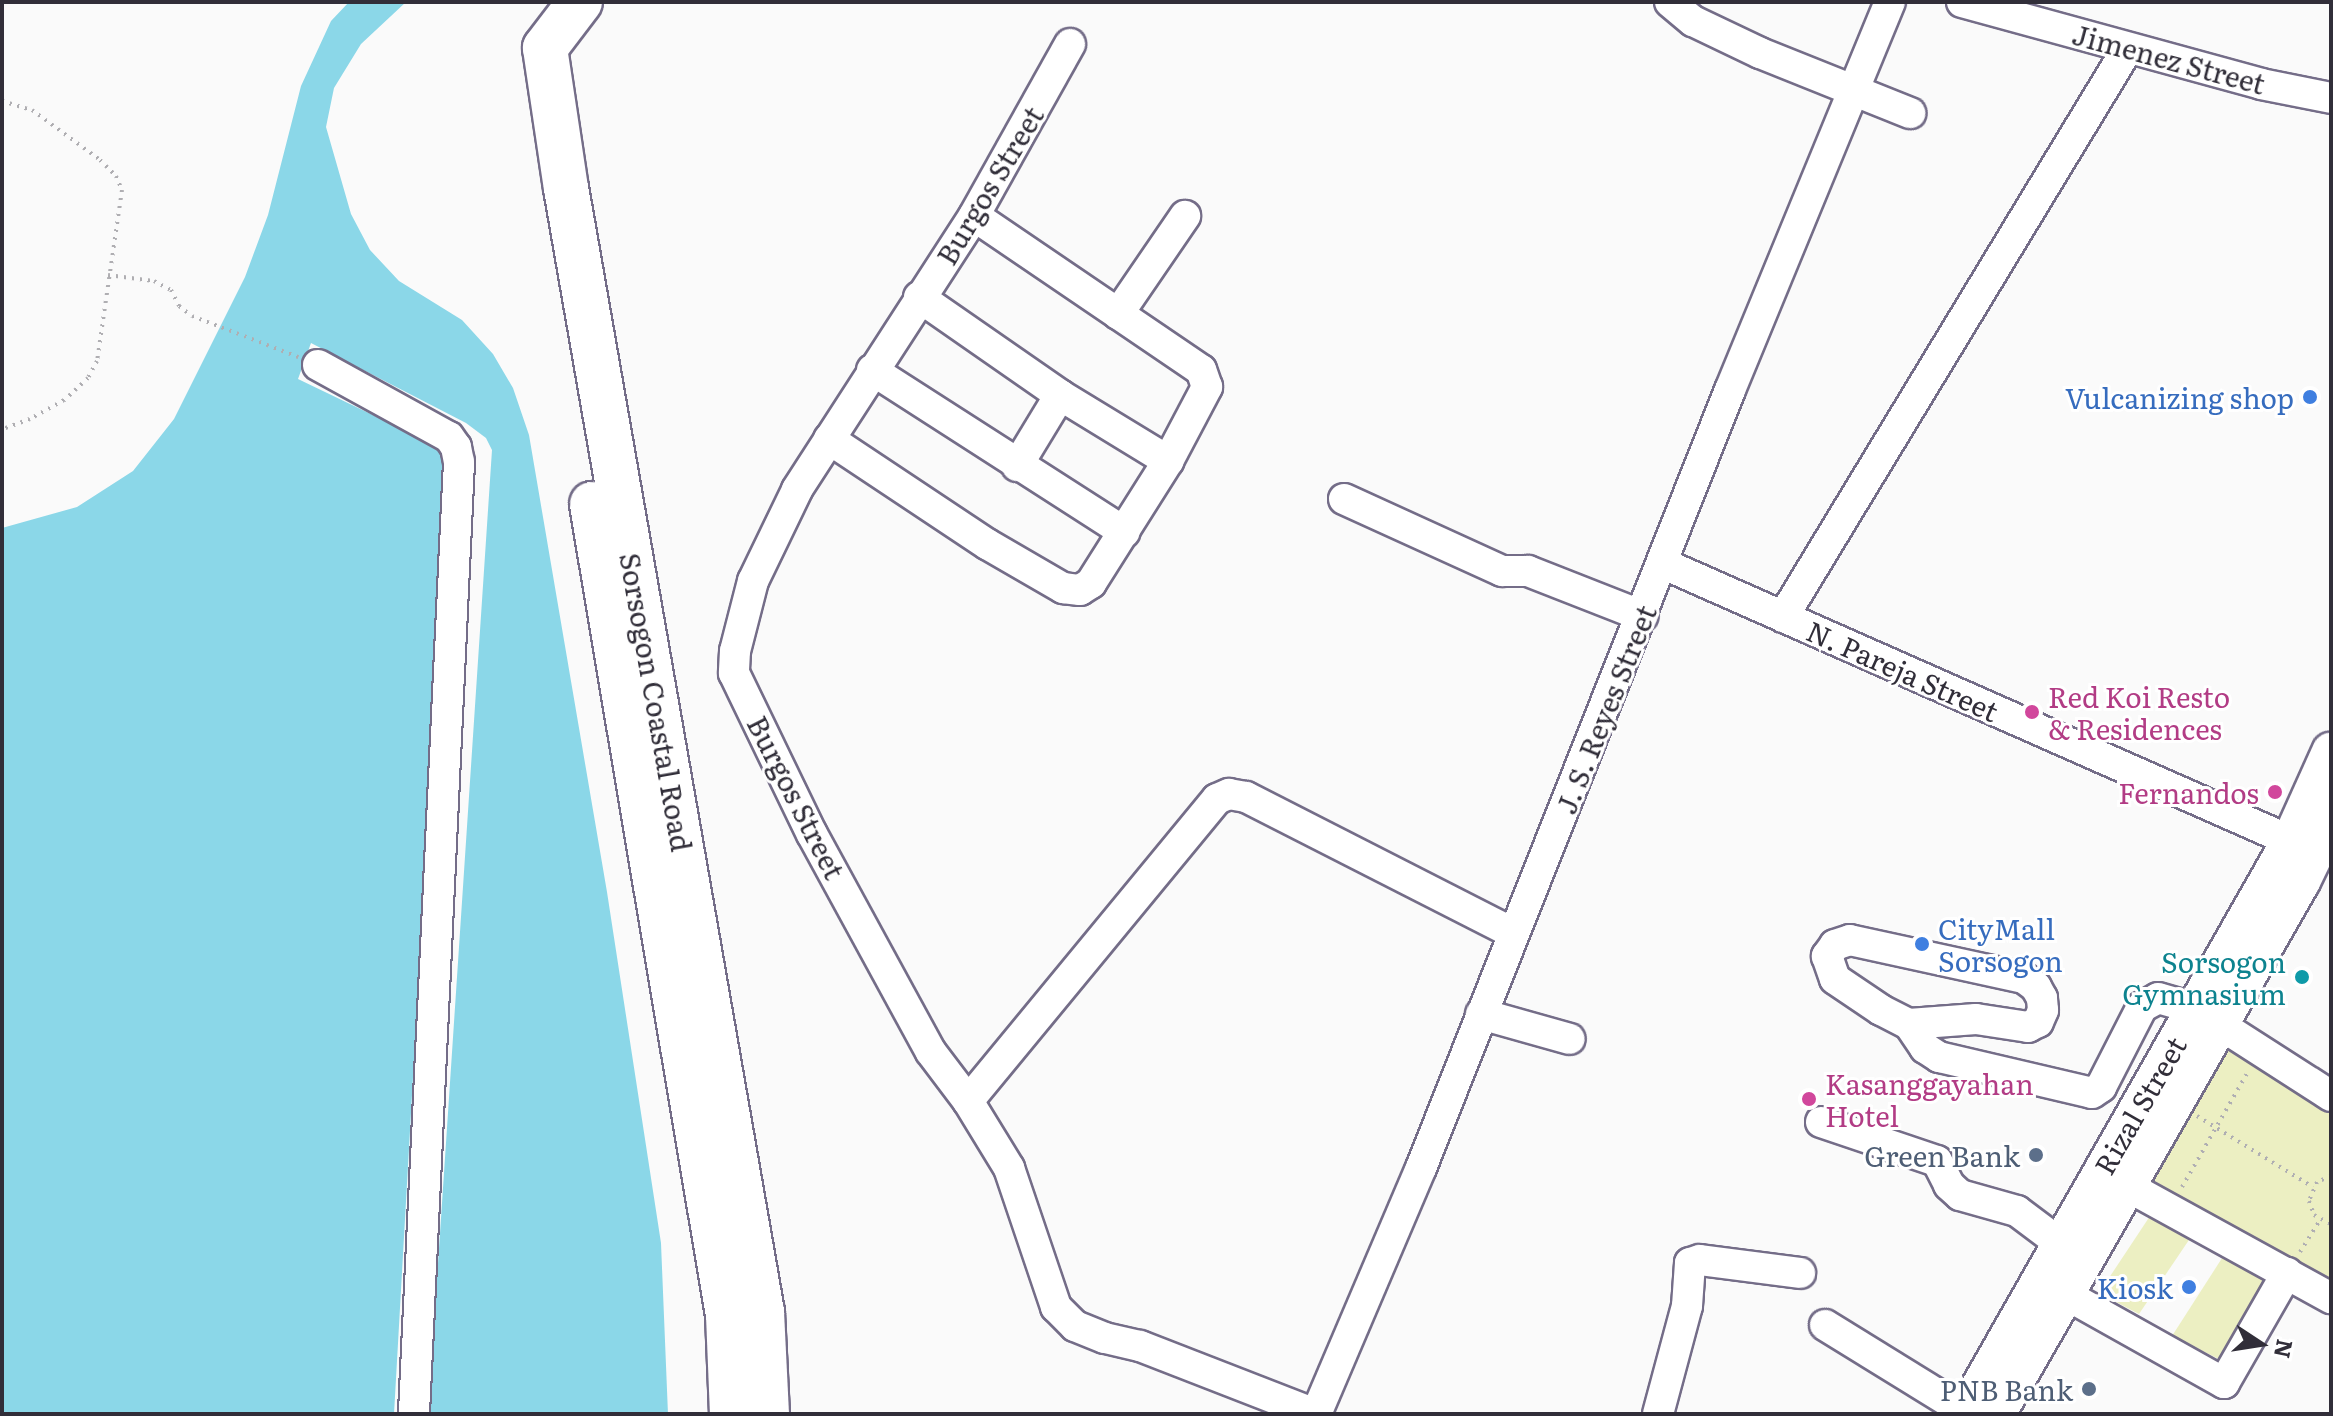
<!DOCTYPE html>
<style>
body{margin:0}
#map{position:relative;width:2333px;height:1416px;overflow:hidden;background:#fafafa;font-family:Literata,serif}
div>[style]{position:absolute}
.green>*{inset:0;background:#ecefc2}
.water>*{inset:0;background:#8bd7e8}
.pier>*{inset:0;background:#fafafa}
.path>*{height:4px;margin-top:-2px;transform-origin:0;background:repeating-linear-gradient(90deg,#afaeb2 0 2px,transparent 0 8px)}
.roads{filter:drop-shadow(2px 0 #746d88) drop-shadow(-2px 0 #746d88) drop-shadow(0 2px #746d88) drop-shadow(0 -2px #746d88)}
.minor>*{height:30px;margin:-15px;padding:0 15px;transform-origin:15px;border-radius:15px;background:#fff}
.major>*{height:38px;margin:-19px;padding:0 19px;transform-origin:19px;border-radius:19px;background:#fff}
.highway>*{height:44px;margin:-22px;padding:0 22px;transform-origin:22px;border-radius:22px;background:#fff}
.dots>*{width:22px;height:22px;translate:-50% -50%;box-sizing:border-box;border:4px solid #fff;border-radius:50%}
span{translate:-50% -50%;white-space:nowrap;text-align:center;line-height:1.15;-webkit-text-stroke:6px #fff;paint-order:stroke}
.street-label{font-size:28px;color:#312e39}
.shop-label{font-size:28px;color:#366cbe}
.right{translate:-100% -50%;text-align:right}
.left{translate:0 -50%;text-align:left}
.hotel-label{font-size:28px;color:#b23c85}
.culture-label{font-size:28px;color:#0d838f}
.service-label{font-size:28px;color:#4e5e75}
.frame{position:absolute;inset:0;border:4px solid #312e39;pointer-events:none}
.north{position:absolute;left:2221px;top:1304px;width:80px;height:80px;-webkit-text-stroke:6px #fff;paint-order:stroke;rotate:102deg;font-size:22px;font-weight:700;line-height:32px;text-align:center;color:#312e39}
.north::after{content:'';display:block;margin:auto;width:28px;height:36px;background:#312e39;clip-path:polygon(50% 0,100% 100%,50% 72%,0 100%)}
</style>
<div id="map">
<div class="green">
<i style="clip-path:polygon(2234px 1039px,2331px 1099px,2331px 1290px,2146px 1194px)"></i>
<i style="clip-path:polygon(2152px 1213px,2193px 1234px,2139px 1314px,2099px 1293px)"></i>
<i style="clip-path:polygon(2224px 1255px,2270px 1279px,2221px 1360px,2172px 1336px)"></i>
</div>
<div class="water">
<i style="clip-path:polygon(349px 2px,406px 2px,361px 44px,334px 88px,326px 127px,351px 214px,370px 250px,399px 281px,462px 320px,493px 354px,513px 388px,529px 435px,607px 892px,661px 1243px,668px 1414px,2px 1414px,2px 528px,77px 507px,133px 471px,174px 419px,245px 277px,268px 215px,301px 86px,331px 21px)"></i>
</div>
<div class="pier">
<i style="clip-path:polygon(311px 343px,466px 423px,486px 438px,492px 450px,428px 1414px,394px 1414px,447px 475px,440px 449px,431px 443px,298px 379px)"></i>
</div>
<div class="path">
<i style="left:2px;top:101px;width:31px;rotate:17deg"></i>
<i style="left:32px;top:110px;width:84px;rotate:36.3deg"></i>
<i style="left:100px;top:160px;width:23px;rotate:45deg"></i>
<i style="left:116px;top:176px;width:15px;rotate:67deg"></i>
<i style="left:122px;top:190px;width:173px;rotate:98.3deg"></i>
<i style="left:97px;top:361px;width:19px;rotate:118deg"></i>
<i style="left:88px;top:378px;width:33px;rotate:137deg"></i>
<i style="left:64px;top:400px;width:39px;rotate:151deg"></i>
<i style="left:30px;top:419px;width:30px;rotate:160deg"></i>
<i style="left:108px;top:275px;width:46px;rotate:7.4deg"></i>
<i style="left:154px;top:281px;width:19px;rotate:28deg"></i>
<i style="left:171px;top:290px;width:18px;rotate:63deg"></i>
<i style="left:179px;top:306px;width:16px;rotate:38deg"></i>
<i style="left:192px;top:316px;width:114px;rotate:21.1deg"></i>
<i style="left:2197px;top:1116px;width:136px;rotate:31.5deg"></i>
<i style="left:2331px;top:1176px;width:15px;rotate:157deg"></i>
<i style="left:2317px;top:1182px;width:21px;rotate:113deg"></i>
<i style="left:2309px;top:1201px;width:15px;rotate:70deg"></i>
<i style="left:2314px;top:1215px;width:19px;rotate:28deg"></i>
<i style="left:2182px;top:1187px;width:135px;rotate:-60.2deg"></i>
<i style="left:2300px;top:1252px;width:38px;rotate:-58deg"></i>
</div>
<div class="roads">
<div class="minor">
<i style="left:1670px;top:2px;width:30px;rotate:40deg"></i>
<i style="left:1693px;top:21px;width:74px;rotate:25.5deg"></i>
<i style="left:1760px;top:53px;width:162px;rotate:21.8deg"></i>
<i style="left:1962px;top:2px;width:310px;rotate:15.3deg"></i>
<i style="left:2261px;top:84px;width:71px;rotate:11.3deg"></i>
<i style="left:1070px;top:44px;width:197px;rotate:119.2deg"></i>
<i style="left:974px;top:216px;width:326px;rotate:122.9deg"></i>
<i style="left:797px;top:490px;width:101px;rotate:115.8deg"></i>
<i style="left:753px;top:581px;width:72px;rotate:104.4deg"></i>
<i style="left:735px;top:651px;width:22px;rotate:93deg"></i>
<i style="left:734px;top:673px;width:179px;rotate:64.2deg"></i>
<i style="left:812px;top:834px;width:248px;rotate:61.4deg"></i>
<i style="left:931px;top:1052px;width:61px;rotate:52.9deg"></i>
<i style="left:968px;top:1101px;width:79px;rotate:58.5deg"></i>
<i style="left:1009px;top:1168px;width:147px;rotate:71.3deg"></i>
<i style="left:1056px;top:1307px;width:27px;rotate:45deg"></i>
<i style="left:1075px;top:1326px;width:32px;rotate:22deg"></i>
<i style="left:1105px;top:1338px;width:36px;rotate:13deg"></i>
<i style="left:1140px;top:1346px;width:188px;rotate:21.2deg"></i>
<i style="left:919px;top:297px;width:172px;rotate:34.8deg"></i>
<i style="left:1060px;top:395px;width:127px;rotate:31.4deg"></i>
<i style="left:1118px;top:314px;width:119px;rotate:-55.6deg"></i>
<i style="left:318px;top:365px;width:149px;rotate:28.8deg"></i>
<i style="left:449px;top:437px;width:12px;rotate:55deg"></i>
<i style="left:456px;top:447px;width:15px;rotate:79deg"></i>
<i style="left:459px;top:462px;width:953px;rotate:92.71deg"></i>
<i style="left:872px;top:370px;width:300px;rotate:32.7deg"></i>
<i style="left:829px;top:439px;width:190px;rotate:33.6deg"></i>
<i style="left:987px;top:544px;width:88px;rotate:30.1deg"></i>
<i style="left:1063px;top:588px;width:17px;rotate:7deg"></i>
<i style="left:1080px;top:590px;width:13px;rotate:-32deg"></i>
<i style="left:1091px;top:583px;width:144px;rotate:-57.7deg"></i>
<i style="left:1168px;top:461px;width:84px;rotate:-62.2deg"></i>
<i style="left:1207px;top:387px;width:18px;rotate:-109deg"></i>
<i style="left:1201px;top:370px;width:274px;rotate:-145.8deg"></i>
<i style="left:1017px;top:466px;width:83px;rotate:-58.8deg"></i>
<i style="left:1344px;top:499px;width:174px;rotate:24.5deg"></i>
<i style="left:1502px;top:571px;width:26px"></i>
<i style="left:1528px;top:571px;width:123px;rotate:21.4deg"></i>
<i style="left:1664px;top:564px;width:685px;rotate:23.84deg"></i>
<i style="left:2291px;top:841px;width:23px;rotate:34deg"></i>
<i style="left:1783px;top:617px;width:665px;rotate:-58.77deg"></i>
<i style="left:1481px;top:1014px;width:92px;rotate:15.7deg"></i>
<i style="left:1909px;top:1024px;width:67px;rotate:-4.3deg"></i>
<i style="left:1976px;top:1019px;width:53px;rotate:8.7deg"></i>
<i style="left:2028px;top:1027px;width:11px;rotate:-27deg"></i>
<i style="left:2038px;top:1022px;width:13px;rotate:-67deg"></i>
<i style="left:2043px;top:1010px;width:12px;rotate:-95deg"></i>
<i style="left:2042px;top:998px;width:13px;rotate:-119deg"></i>
<i style="left:2036px;top:987px;width:15px;rotate:-143deg"></i>
<i style="left:2024px;top:978px;width:178px;rotate:-167.7deg"></i>
<i style="left:1850px;top:940px;width:16px;rotate:162deg"></i>
<i style="left:1835px;top:945px;width:14px;rotate:126deg"></i>
<i style="left:1827px;top:956px;width:24px;rotate:71deg"></i>
<i style="left:1835px;top:979px;width:55px;rotate:34deg"></i>
<i style="left:1881px;top:1010px;width:31px;rotate:27deg"></i>
<i style="left:1909px;top:1024px;width:29px;rotate:56deg"></i>
<i style="left:1925px;top:1048px;width:17px;rotate:33deg"></i>
<i style="left:1939px;top:1057px;width:157px;rotate:13.2deg"></i>
<i style="left:2092px;top:1093px;width:11px;rotate:-34deg"></i>
<i style="left:2101px;top:1087px;width:90px;rotate:-62.9deg"></i>
<i style="left:2142px;top:1007px;width:18px;rotate:-29deg"></i>
<i style="left:2158px;top:998px;width:37px;rotate:16deg"></i>
<i style="left:2194px;top:1008px;width:163px;rotate:32.7deg"></i>
<i style="left:968px;top:1101px;width:391px;rotate:-50.5deg"></i>
<i style="left:1217px;top:799px;width:13px;rotate:-23deg"></i>
<i style="left:1229px;top:794px;width:17px;rotate:10deg"></i>
<i style="left:1246px;top:797px;width:300px;rotate:27deg"></i>
<i style="left:1821px;top:1122px;width:122px;rotate:18.6deg"></i>
<i style="left:1937px;top:1161px;width:27px;rotate:63deg"></i>
<i style="left:1949px;top:1185px;width:15px;rotate:42deg"></i>
<i style="left:1960px;top:1195px;width:59px;rotate:15.7deg"></i>
<i style="left:2017px;top:1211px;width:55px;rotate:36.9deg"></i>
<i style="left:2127px;top:1186px;width:233px;rotate:28.8deg"></i>
<i style="left:2047px;top:1284px;width:203px;rotate:29.2deg"></i>
<i style="left:2224px;top:1383px;width:127px;rotate:-60.2deg"></i>
<i style="left:1825px;top:1325px;width:166px;rotate:31.7deg"></i>
<i style="left:1316px;top:1414px;width:267px;rotate:-66.9deg"></i>
<i style="left:1421px;top:1168px;width:837px;rotate:-68.34deg"></i>
<i style="left:1730px;top:390px;width:420px;rotate:-67.6deg"></i>
<i style="left:1658px;top:1414px;width:112px;rotate:-75deg"></i>
<i style="left:1687px;top:1306px;width:43px;rotate:-86deg"></i>
<i style="left:1690px;top:1263px;width:10px;rotate:-17deg"></i>
<i style="left:1700px;top:1260px;width:101px;rotate:7.4deg"></i>
</div>
<div class="major">
<i style="left:1965px;top:1414px;width:659px;rotate:-60.36deg"></i>
<i style="left:2291px;top:841px;width:98px;rotate:-65.8deg"></i>
<i style="left:1996px;top:1414px;width:614px;rotate:-60.22deg"></i>
<i style="left:2301px;top:881px;width:69px;rotate:-64.2deg"></i>
</div>
<div class="highway">
<i style="left:580px;top:2px;width:58px;rotate:127.3deg"></i>
<i style="left:545px;top:48px;width:142px;rotate:81.5deg"></i>
<i style="left:566px;top:188px;width:1141px;rotate:80.11deg"></i>
<i style="left:762px;top:1312px;width:102px;rotate:87.2deg"></i>
<i style="left:592px;top:504px;width:822px;rotate:80.48deg"></i>
<i style="left:728px;top:1315px;width:99px;rotate:87.7deg"></i>
</div>
</div>
<div class="dots">
<i style="left:2310px;top:397px;background:#3f7fe0"></i>
<i style="left:2032px;top:712px;background:#d1479c"></i>
<i style="left:2275px;top:792px;background:#d1479c"></i>
<i style="left:1922px;top:944px;background:#3f7fe0"></i>
<i style="left:2302px;top:977px;background:#0f9aa8"></i>
<i style="left:1809px;top:1099px;background:#d1479c"></i>
<i style="left:2036px;top:1155px;background:#5c6f8a"></i>
<i style="left:2189px;top:1287px;background:#3f7fe0"></i>
<i style="left:2089px;top:1389px;background:#5c6f8a"></i>
</div>
<div class="street-label">
<span style="left:2169px;top:58px;rotate:15deg">Jimenez Street</span>
<span style="left:989px;top:185px;rotate:-59deg">Burgos Street</span>
<span style="left:1903px;top:670px;rotate:24deg">N. Pareja Street</span>
<span style="left:657px;top:702px;rotate:80deg">Sorsogon Coastal Road</span>
<span style="left:1605px;top:709px;rotate:-68deg">J. S. Reyes Street</span>
<span style="left:797px;top:797px;rotate:63deg">Burgos Street</span>
<span style="left:2139px;top:1105px;rotate:-60deg">Rizal Street</span>
</div>
<div class="shop-label">
<span class="right" style="left:2294px;top:397px">Vulcanizing shop</span>
<span class="left" style="left:1938px;top:944px">CityMall<br>Sorsogon</span>
<span class="right" style="left:2173px;top:1287px">Kiosk</span>
</div>
<div class="hotel-label">
<span class="left" style="left:2048px;top:712px">Red Koi Resto<br>&amp; Residences</span>
<span class="right" style="left:2259px;top:792px">Fernandos</span>
<span class="left" style="left:1825px;top:1099px">Kasanggayahan<br>Hotel</span>
</div>
<div class="culture-label">
<span class="right" style="left:2286px;top:977px">Sorsogon<br>Gymnasium</span>
</div>
<div class="service-label">
<span class="right" style="left:2020px;top:1155px">Green Bank</span>
<span class="right" style="left:2073px;top:1389px">PNB Bank</span>
</div>
<div class="frame"></div>
<div class="north">N</div>
</div>
